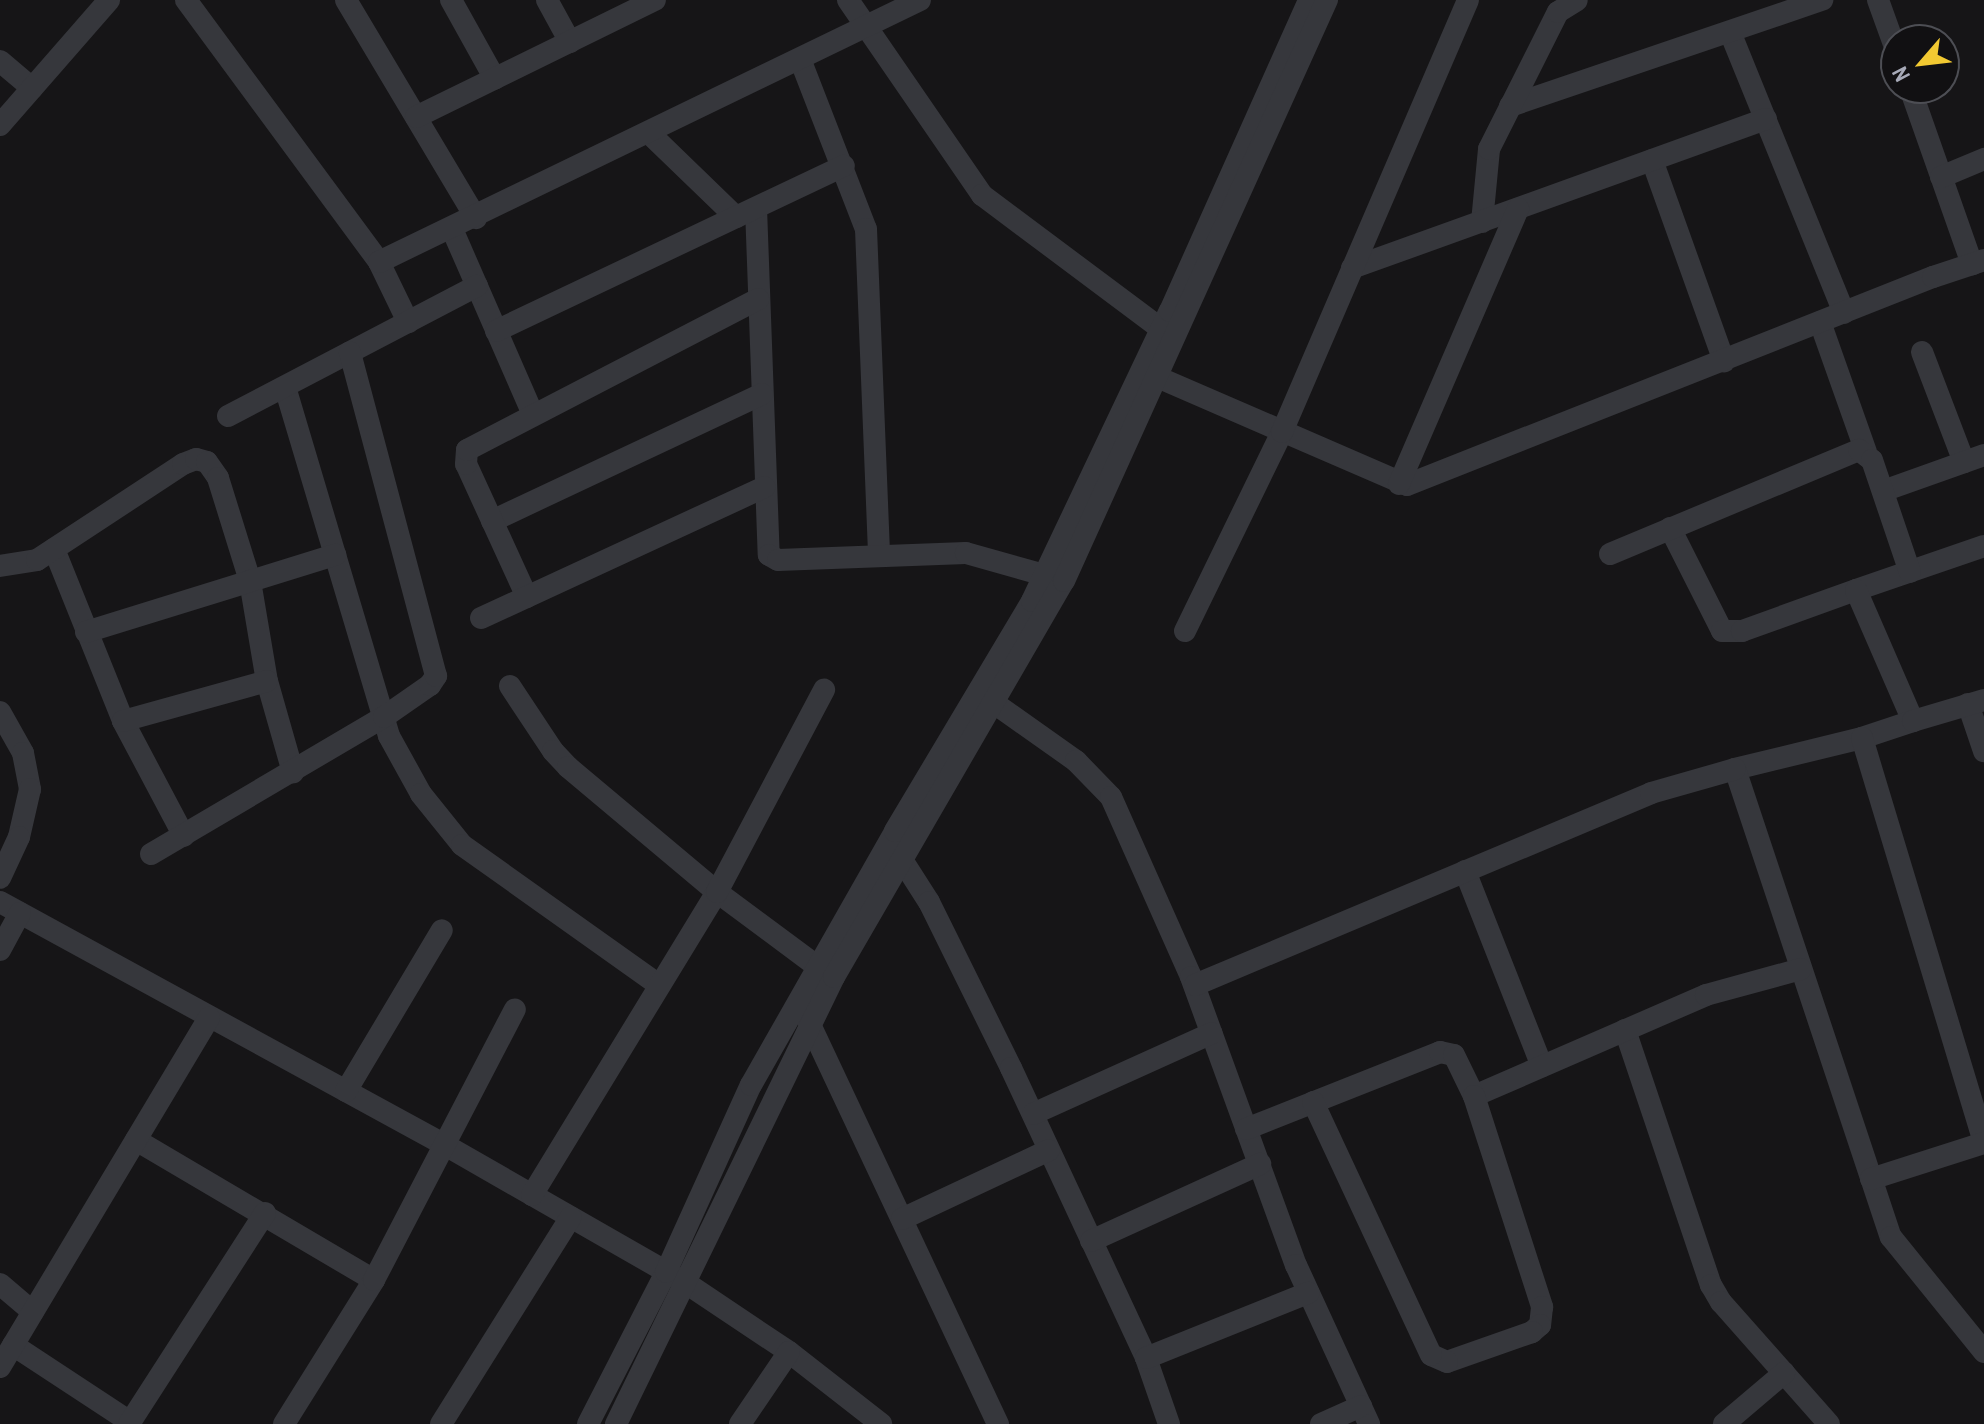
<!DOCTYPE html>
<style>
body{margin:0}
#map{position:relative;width:1984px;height:1424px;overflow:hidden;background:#161517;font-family:"Archivo Narrow",sans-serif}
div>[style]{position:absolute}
.minor>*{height:22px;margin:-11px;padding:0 11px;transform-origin:11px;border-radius:11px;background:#36373c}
span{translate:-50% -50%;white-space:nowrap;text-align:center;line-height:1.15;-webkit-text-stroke:6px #111012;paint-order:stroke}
.north{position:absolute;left:1880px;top:24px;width:80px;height:80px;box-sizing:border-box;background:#111012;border:2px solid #4d4e54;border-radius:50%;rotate:242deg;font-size:22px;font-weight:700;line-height:32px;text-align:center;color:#a7aab8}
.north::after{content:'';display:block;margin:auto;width:28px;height:36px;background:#f2c932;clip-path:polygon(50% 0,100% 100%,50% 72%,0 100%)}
</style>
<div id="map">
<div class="minor">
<i style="left:186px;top:0;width:325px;rotate:53.6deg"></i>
<i style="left:379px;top:262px;width:67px;rotate:64.2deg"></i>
<i style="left:346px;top:0;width:254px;rotate:59.2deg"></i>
<i style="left:451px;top:0;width:90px;rotate:60.9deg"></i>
<i style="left:547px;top:0;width:48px;rotate:61.3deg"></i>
<i style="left:848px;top:0;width:237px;rotate:55.5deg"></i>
<i style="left:982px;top:195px;width:224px;rotate:36.8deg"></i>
<i style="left:1161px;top:329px;width:14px;rotate:21deg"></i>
<i style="left:1878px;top:0;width:53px;rotate:70.2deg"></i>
<i style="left:1730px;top:32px;width:303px;rotate:67.9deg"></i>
<i style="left:800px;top:59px;width:182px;rotate:68.8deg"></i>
<i style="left:866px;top:229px;width:327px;rotate:87.7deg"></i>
<i style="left:0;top:61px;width:42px;rotate:40.2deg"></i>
<i style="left:1910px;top:88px;width:187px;rotate:70.6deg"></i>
<i style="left:1510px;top:106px;width:330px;rotate:-18.8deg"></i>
<i style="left:416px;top:117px;width:266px;rotate:-26.1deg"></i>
<i style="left:0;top:125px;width:166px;rotate:-48.9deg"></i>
<i style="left:649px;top:133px;width:121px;rotate:44deg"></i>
<i style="left:1652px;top:160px;width:214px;rotate:70.3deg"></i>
<i style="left:1941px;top:177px;width:47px;rotate:-22.7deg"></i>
<i style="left:756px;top:208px;width:347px;rotate:87.9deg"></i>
<i style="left:769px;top:555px;width:10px;rotate:29deg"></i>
<i style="left:778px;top:560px;width:188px;rotate:-2.1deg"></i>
<i style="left:966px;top:553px;width:92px;rotate:15.7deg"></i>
<i style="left:1482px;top:222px;width:73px;rotate:-84.5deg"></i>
<i style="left:1489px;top:149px;width:153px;rotate:-63.3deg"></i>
<i style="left:1558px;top:12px;width:22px;rotate:-32deg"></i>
<i style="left:452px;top:229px;width:202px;rotate:66.4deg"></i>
<i style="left:379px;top:262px;width:601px;rotate:-25.84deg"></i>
<i style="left:1352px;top:268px;width:440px;rotate:-19.8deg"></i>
<i style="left:1820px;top:322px;width:138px;rotate:70.5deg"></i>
<i style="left:496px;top:331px;width:385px;rotate:-25.4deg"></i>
<i style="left:1922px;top:352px;width:118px;rotate:69.1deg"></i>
<i style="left:1148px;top:373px;width:282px;rotate:23.4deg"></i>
<i style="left:1407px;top:485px;width:566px;rotate:-21.58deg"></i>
<i style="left:1933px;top:277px;width:54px;rotate:-18.4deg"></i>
<i style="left:285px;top:387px;width:364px;rotate:73.4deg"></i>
<i style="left:389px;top:736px;width:66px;rotate:61.1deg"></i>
<i style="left:421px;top:794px;width:65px;rotate:51.2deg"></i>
<i style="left:462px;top:845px;width:242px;rotate:35.4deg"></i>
<i style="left:228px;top:416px;width:281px;rotate:-27.6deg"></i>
<i style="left:1399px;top:484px;width:300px;rotate:-66.6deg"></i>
<i style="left:1883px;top:491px;width:107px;rotate:-19.6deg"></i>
<i style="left:492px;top:521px;width:298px;rotate:-25.2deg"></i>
<i style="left:1670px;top:528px;width:115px;rotate:63.2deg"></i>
<i style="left:1722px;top:631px;width:20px"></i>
<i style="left:1742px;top:631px;width:121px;rotate:-19.8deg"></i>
<i style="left:1984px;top:546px;width:135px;rotate:161deg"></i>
<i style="left:1856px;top:590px;width:143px;rotate:66.5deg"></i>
<i style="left:1913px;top:721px;width:54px;rotate:161.6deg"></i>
<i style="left:1862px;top:738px;width:131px;rotate:166.3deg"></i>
<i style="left:1735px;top:769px;width:493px;rotate:71.6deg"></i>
<i style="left:1891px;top:1237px;width:148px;rotate:51deg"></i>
<i style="left:54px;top:549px;width:185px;rotate:68.1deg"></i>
<i style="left:123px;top:721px;width:130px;rotate:62.1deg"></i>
<i style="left:1610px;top:554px;width:270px;rotate:-22.7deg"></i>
<i style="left:1859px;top:450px;width:16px;rotate:38deg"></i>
<i style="left:1872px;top:460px;width:118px;rotate:71.3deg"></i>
<i style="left:0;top:566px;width:37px;rotate:-9deg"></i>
<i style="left:37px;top:560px;width:175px;rotate:-33.3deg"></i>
<i style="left:183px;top:464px;width:14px;rotate:-21deg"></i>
<i style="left:196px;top:459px;width:11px;rotate:15deg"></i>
<i style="left:207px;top:462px;width:19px;rotate:55deg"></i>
<i style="left:218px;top:478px;width:108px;rotate:72.7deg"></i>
<i style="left:250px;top:581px;width:101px;rotate:80.4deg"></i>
<i style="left:267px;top:681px;width:95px;rotate:74.1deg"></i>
<i style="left:527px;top:597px;width:146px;rotate:-114.6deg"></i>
<i style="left:466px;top:464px;width:14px;rotate:-86deg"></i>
<i style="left:467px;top:450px;width:328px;rotate:-27.4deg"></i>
<i style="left:481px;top:618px;width:312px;rotate:-24.8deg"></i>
<i style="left:1185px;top:631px;width:221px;rotate:-64deg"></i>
<i style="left:1282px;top:432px;width:470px;rotate:-66.7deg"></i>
<i style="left:86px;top:632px;width:261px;rotate:-17.2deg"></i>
<i style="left:510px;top:686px;width:78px;rotate:56.5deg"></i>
<i style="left:553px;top:751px;width:22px;rotate:47deg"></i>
<i style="left:568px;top:767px;width:194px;rotate:40deg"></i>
<i style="left:717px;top:892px;width:126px;rotate:36.6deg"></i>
<i style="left:980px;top:693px;width:118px;rotate:35.3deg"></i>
<i style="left:1076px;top:761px;width:50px;rotate:45.8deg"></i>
<i style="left:1111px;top:797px;width:197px;rotate:66deg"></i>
<i style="left:1191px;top:977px;width:307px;rotate:70deg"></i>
<i style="left:1296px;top:1265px;width:175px;rotate:65.3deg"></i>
<i style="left:1968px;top:704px;width:50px;rotate:71.2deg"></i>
<i style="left:0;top:712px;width:47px;rotate:60.7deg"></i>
<i style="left:23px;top:753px;width:37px;rotate:79deg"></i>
<i style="left:30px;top:789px;width:49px;rotate:102.9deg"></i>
<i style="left:19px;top:837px;width:45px;rotate:114.9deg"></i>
<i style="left:123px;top:721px;width:149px;rotate:-15.5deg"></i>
<i style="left:1913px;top:721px;width:74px;rotate:-16.5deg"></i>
<i style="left:1862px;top:738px;width:423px;rotate:73.2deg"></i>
<i style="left:897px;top:852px;width:59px;rotate:57.4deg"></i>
<i style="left:929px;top:902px;width:185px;rotate:63.7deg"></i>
<i style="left:1011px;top:1068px;width:320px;rotate:65deg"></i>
<i style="left:1146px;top:1358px;width:70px;rotate:70.8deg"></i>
<i style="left:151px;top:854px;width:270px;rotate:-30.5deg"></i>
<i style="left:384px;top:717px;width:56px;rotate:-34.8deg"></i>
<i style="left:430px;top:685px;width:11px;rotate:-56deg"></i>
<i style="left:436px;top:676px;width:335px;rotate:-104.9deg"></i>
<i style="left:1465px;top:871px;width:210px;rotate:68.5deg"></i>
<i style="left:0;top:902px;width:507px;rotate:28.64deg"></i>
<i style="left:445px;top:1145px;width:278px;rotate:29.8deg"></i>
<i style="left:686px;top:1283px;width:124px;rotate:33.8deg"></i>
<i style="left:789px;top:1352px;width:117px;rotate:38deg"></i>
<i style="left:0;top:950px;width:42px;rotate:-61.6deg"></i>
<i style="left:1195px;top:985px;width:495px;rotate:-22.8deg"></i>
<i style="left:1651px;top:793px;width:87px;rotate:-15.9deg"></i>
<i style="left:806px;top:1016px;width:451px;rotate:64.8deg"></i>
<i style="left:1625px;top:1030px;width:269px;rotate:71.4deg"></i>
<i style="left:1711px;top:1285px;width:20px;rotate:60deg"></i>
<i style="left:1721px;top:1302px;width:163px;rotate:48.5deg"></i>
<i style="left:346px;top:1091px;width:187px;rotate:-59.2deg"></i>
<i style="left:1474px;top:1096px;width:253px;rotate:-23.5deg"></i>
<i style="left:1706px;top:995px;width:98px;rotate:-15.3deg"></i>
<i style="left:1033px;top:1114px;width:196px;rotate:-24.3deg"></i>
<i style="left:1246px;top:1129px;width:209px;rotate:-21.6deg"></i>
<i style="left:1440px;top:1052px;width:14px;rotate:12deg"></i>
<i style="left:1454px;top:1055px;width:46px;rotate:64deg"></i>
<i style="left:1474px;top:1096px;width:222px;rotate:72.1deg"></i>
<i style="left:1542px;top:1307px;width:18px;rotate:96deg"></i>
<i style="left:1540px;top:1325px;width:11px;rotate:139deg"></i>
<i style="left:1532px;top:1332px;width:90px;rotate:160.6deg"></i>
<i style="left:1447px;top:1362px;width:17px;rotate:-156deg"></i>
<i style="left:1431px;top:1355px;width:279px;rotate:-115deg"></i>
<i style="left:136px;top:1140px;width:276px;rotate:30.5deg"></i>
<i style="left:1871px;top:1179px;width:119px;rotate:-17.7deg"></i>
<i style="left:532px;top:1195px;width:355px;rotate:-58.6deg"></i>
<i style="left:717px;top:892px;width:229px;rotate:-62.1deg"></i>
<i style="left:902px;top:1219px;width:162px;rotate:-25.1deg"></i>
<i style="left:1091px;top:1241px;width:186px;rotate:-24.5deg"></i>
<i style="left:0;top:1284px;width:43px;rotate:40.3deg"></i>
<i style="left:13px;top:1345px;width:140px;rotate:33.3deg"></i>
<i style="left:1146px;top:1358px;width:175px;rotate:-21.9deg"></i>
<i style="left:0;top:1367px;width:407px;rotate:-59.1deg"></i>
<i style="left:129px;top:1424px;width:251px;rotate:-57.2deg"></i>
<i style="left:284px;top:1424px;width:170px;rotate:-58deg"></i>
<i style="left:374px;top:1280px;width:305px;rotate:-62.5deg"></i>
<i style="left:441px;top:1424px;width:244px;rotate:-57.9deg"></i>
<i style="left:588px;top:1424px;width:171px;rotate:-62.8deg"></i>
<i style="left:666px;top:1272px;width:205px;rotate:-65.6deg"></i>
<i style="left:751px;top:1085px;width:292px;rotate:-60.4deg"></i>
<i style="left:895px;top:831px;width:268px;rotate:-59.2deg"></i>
<i style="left:1032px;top:601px;width:321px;rotate:-64.6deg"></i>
<i style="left:1170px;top:311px;width:341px;rotate:-65.9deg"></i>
<i style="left:616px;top:1424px;width:497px;rotate:-64deg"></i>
<i style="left:834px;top:977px;width:458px;rotate:-59.9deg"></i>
<i style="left:1064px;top:581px;width:638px;rotate:-65.65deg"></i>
<i style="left:740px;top:1424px;width:87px;rotate:-55.8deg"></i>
<i style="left:1321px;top:1424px;width:44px;rotate:-24.2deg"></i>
<i style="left:1724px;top:1424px;width:79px;rotate:-40.4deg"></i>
</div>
<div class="north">N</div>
</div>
